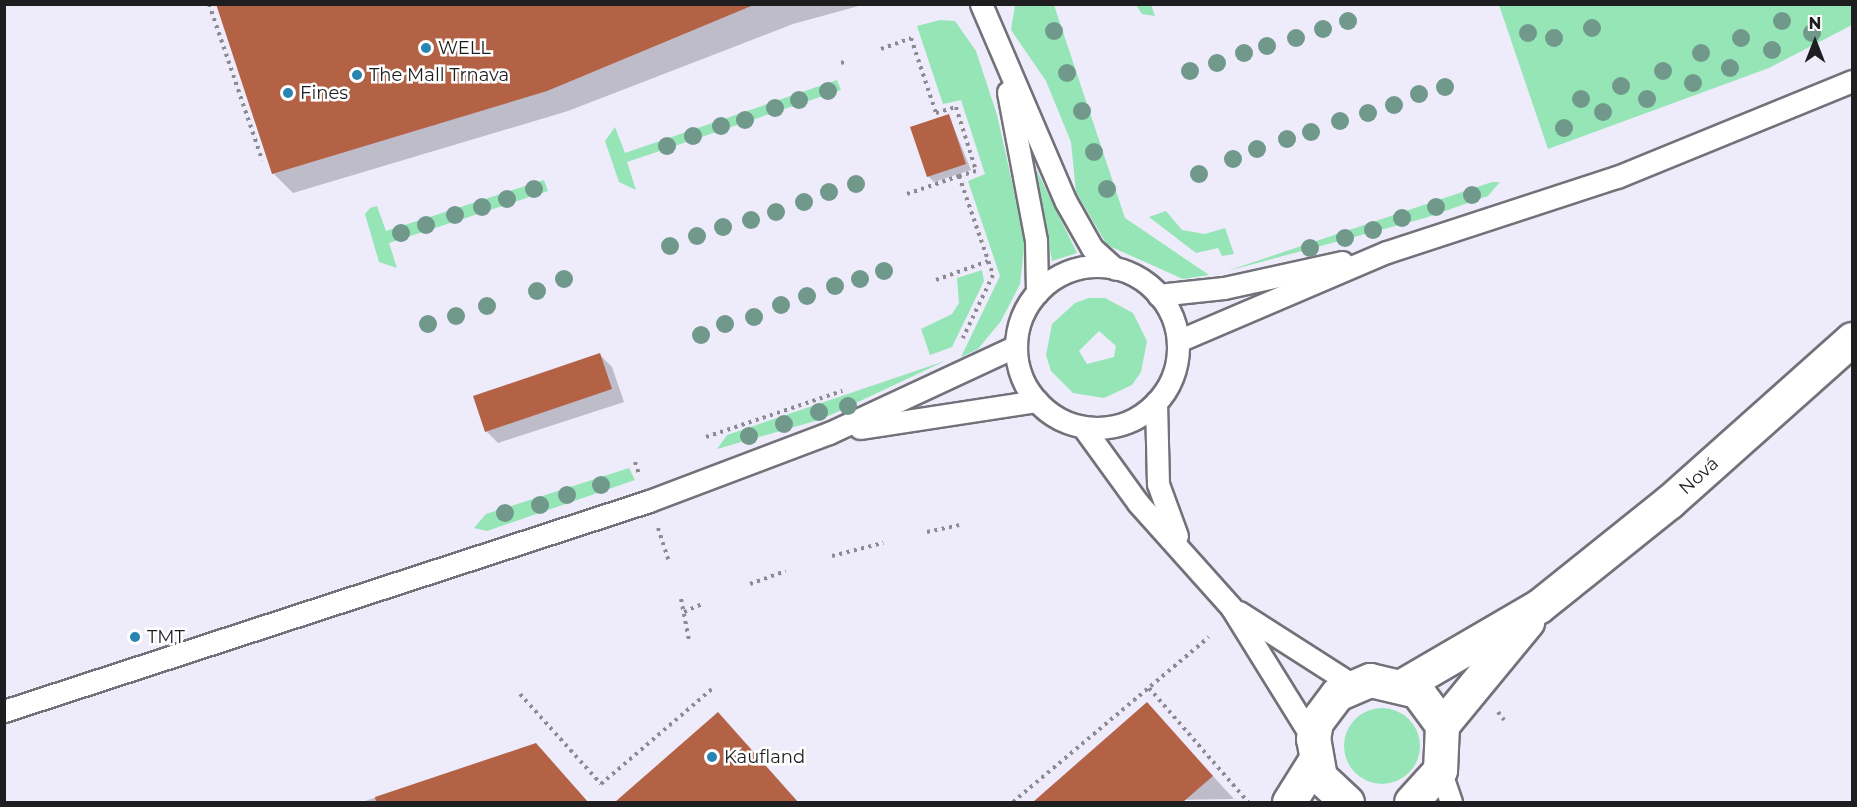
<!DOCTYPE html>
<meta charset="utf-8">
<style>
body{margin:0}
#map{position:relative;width:1857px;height:807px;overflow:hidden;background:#f8f6fe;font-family:Montserrat,sans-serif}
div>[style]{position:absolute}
.built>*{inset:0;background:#eeebfb}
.green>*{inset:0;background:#95e5b6}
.round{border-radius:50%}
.shadow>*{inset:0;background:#0003}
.building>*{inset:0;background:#b36246}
.path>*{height:4px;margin-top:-2px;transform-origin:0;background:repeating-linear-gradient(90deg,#8c8b91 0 3px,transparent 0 7.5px)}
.roads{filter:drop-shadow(2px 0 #737179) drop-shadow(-2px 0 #737179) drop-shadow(0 2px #737179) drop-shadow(0 -2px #737179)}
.service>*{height:21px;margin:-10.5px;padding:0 10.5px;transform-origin:10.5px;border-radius:10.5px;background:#fff}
.service>.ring{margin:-10.5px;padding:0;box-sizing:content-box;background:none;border:21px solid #fff;border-radius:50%}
.minor>*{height:33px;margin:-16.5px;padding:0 16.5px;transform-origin:16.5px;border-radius:16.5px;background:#fff}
.trees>*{width:18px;height:18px;margin:-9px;border-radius:50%;background:#71998b}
.dots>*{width:16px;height:16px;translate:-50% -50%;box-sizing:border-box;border:3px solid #fff;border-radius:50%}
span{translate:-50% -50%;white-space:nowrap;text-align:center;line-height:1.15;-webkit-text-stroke:5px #fff;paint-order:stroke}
.poi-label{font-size:18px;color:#1e1e21}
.left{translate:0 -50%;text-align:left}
.street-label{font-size:18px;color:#1e1e21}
.frame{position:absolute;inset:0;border:6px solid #1e1e21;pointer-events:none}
.north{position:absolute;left:1785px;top:12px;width:60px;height:60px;-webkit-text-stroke:4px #fff;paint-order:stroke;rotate:0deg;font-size:16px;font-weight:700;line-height:24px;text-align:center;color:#1e1e21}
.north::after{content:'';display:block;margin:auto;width:21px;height:27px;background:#1e1e21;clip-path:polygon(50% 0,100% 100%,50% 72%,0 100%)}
</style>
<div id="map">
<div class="built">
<i style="clip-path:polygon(5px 5px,1852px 5px,1852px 802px,5px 802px)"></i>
</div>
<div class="green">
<i style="clip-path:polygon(1015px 5px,1054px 5px,1125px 218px,1209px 275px,1183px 279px,1107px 245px,1076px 192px,1071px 142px,1046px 81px,1011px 30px)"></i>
<i style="clip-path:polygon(1136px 5px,1151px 5px,1155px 16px,1142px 14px)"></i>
<i style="clip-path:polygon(1499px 5px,1852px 5px,1852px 25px,1769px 68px,1548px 149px)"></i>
<i style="clip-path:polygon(940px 20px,955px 21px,976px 51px,997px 115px,1025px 240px,1020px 284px,1001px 321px,978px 349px,961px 357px,1000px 276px,968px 181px,985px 174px,961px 100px,943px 104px,917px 26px)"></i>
<i style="clip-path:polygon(837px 80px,841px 90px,627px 162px,636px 190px,619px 182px,605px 141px,615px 127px,625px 153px)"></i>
<i style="clip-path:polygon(1036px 169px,1077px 253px,1052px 261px)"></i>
<i style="clip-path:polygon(544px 180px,548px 191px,389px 243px,397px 268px,379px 262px,365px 214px,370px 208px,377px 206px,386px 231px)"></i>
<i style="clip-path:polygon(1492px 182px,1500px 182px,1488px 196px,1425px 218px,1227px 271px)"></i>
<i style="clip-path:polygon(1166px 211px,1182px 230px,1205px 234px,1225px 228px,1234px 254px,1222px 256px,1218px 248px,1196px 253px,1149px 217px)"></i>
<i style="clip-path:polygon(982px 270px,984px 281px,952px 347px,930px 355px,921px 329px,952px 314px,959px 303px,957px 278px)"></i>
<i style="clip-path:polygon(evenodd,1089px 298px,1105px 298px,1133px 313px,1147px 341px,1141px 372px,1132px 385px,1104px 398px,1073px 393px,1051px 371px,1046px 355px,1052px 324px,1075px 303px,1089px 298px,1099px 331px,1116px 346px,1114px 357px,1087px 364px,1079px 351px,1099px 331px)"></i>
<i style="clip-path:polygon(945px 361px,822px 419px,717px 449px,727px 435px)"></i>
<i style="clip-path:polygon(629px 468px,635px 480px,487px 531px,474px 528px,486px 514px)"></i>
<i class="round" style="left:1344px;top:708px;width:76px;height:76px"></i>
</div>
<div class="shadow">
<i style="clip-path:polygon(218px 4px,866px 4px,793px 24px,568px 111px,293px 193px,273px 173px)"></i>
<i style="clip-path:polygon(949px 116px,971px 170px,934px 182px,928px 176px)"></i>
<i style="clip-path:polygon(600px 355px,612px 367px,624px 402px,498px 443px,486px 431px)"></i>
<i style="clip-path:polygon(1147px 704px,1234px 799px,1035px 802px)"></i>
<i style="clip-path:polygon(718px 714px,798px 802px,618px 802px)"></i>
<i style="clip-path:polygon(536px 745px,588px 802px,362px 802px)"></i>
</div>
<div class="building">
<i style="clip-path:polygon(216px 4px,756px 4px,547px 91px,272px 174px)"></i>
<i style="clip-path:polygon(949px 114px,966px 164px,927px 177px,910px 127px)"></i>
<i style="clip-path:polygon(600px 353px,612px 389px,485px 432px,473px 396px)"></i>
<i style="clip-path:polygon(1147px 702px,1213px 776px,1183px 802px,1033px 802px)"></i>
<i style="clip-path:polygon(718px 712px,798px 802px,615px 802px)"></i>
<i style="clip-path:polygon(536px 743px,588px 802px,376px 802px,375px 797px)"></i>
</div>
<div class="path">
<i style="left:209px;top:4px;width:165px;rotate:71.2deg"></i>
<i style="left:881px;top:49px;width:32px;rotate:-20deg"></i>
<i style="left:911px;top:38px;width:79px;rotate:71.6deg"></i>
<i style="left:936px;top:113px;width:21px;rotate:-17deg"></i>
<i style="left:956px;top:107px;width:67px;rotate:72.6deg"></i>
<i style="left:976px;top:171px;width:18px;rotate:164deg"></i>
<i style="left:959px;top:176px;width:105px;rotate:71deg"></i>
<i style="left:993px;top:275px;width:70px;rotate:115.5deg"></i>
<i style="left:841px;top:63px;width:6px;rotate:-18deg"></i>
<i style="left:907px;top:194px;width:55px;rotate:-19.1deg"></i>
<i style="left:936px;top:280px;width:55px;rotate:-20.1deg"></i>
<i style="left:706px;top:437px;width:144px;rotate:-18.7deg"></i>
<i style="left:635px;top:462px;width:13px;rotate:72deg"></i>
<i style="left:658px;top:528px;width:33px;rotate:72deg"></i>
<i style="left:927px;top:532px;width:33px;rotate:-12deg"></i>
<i style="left:832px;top:556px;width:53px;rotate:-14.3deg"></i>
<i style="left:750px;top:584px;width:38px;rotate:-20deg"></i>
<i style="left:681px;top:599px;width:42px;rotate:79deg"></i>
<i style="left:684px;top:612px;width:22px;rotate:-24deg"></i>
<i style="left:1149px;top:688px;width:151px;rotate:49deg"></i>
<i style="left:520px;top:694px;width:121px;rotate:48deg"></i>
<i style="left:601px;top:784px;width:146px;rotate:-40.6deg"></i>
<i style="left:1498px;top:712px;width:10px;rotate:53deg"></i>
<i style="left:1013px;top:802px;width:256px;rotate:-40.1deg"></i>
</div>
<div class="roads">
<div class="service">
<i style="left:981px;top:4px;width:215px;rotate:66.8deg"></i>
<i style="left:1066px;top:202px;width:53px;rotate:60.5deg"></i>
<i style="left:1092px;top:248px;width:31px;rotate:42deg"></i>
<i style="left:1008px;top:92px;width:151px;rotate:79.3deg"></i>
<i style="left:1036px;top:240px;width:53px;rotate:88.9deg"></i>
<i class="ring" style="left:1016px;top:266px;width:141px;height:141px"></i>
<i style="left:1158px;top:295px;width:66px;rotate:-6.1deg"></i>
<i style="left:1224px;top:288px;width:121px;rotate:-12.4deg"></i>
<i style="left:1178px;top:341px;width:227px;rotate:-23.1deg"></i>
<i style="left:1387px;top:252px;width:242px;rotate:-18.1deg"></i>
<i style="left:1617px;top:177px;width:254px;rotate:-22.2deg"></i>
<i style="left:1156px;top:402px;width:82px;rotate:88.6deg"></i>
<i style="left:1158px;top:484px;width:55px;rotate:69.9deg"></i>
<i style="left:1083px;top:427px;width:94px;rotate:54.1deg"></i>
<i style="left:1138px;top:503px;width:140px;rotate:48.2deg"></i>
<i style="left:1231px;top:607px;width:155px;rotate:58.2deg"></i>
<i style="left:860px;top:428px;width:179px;rotate:-8.7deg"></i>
<i style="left:1239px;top:612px;width:135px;rotate:32.6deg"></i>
<i style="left:4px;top:711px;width:678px;rotate:-18.03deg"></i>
<i style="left:649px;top:501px;width:192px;rotate:-20.7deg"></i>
<i style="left:829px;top:433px;width:206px;rotate:-24.9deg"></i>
<i style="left:1440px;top:770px;width:34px;rotate:71deg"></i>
</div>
<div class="minor">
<i style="left:1405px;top:684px;width:155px;rotate:-30.2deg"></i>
<i style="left:1539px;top:606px;width:166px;rotate:-38.7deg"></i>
<i style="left:1669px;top:502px;width:245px;rotate:-41.7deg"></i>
<i style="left:1442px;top:725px;width:134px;rotate:-50.5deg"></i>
<i style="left:1289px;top:802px;width:47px;rotate:-58deg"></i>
<i style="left:1347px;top:802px;width:37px;rotate:-137deg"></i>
<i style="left:1320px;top:777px;width:39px;rotate:-100deg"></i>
<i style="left:1313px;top:739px;width:17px;rotate:-80deg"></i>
<i style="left:1316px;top:722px;width:35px;rotate:-53deg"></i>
<i style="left:1337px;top:694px;width:36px;rotate:-23deg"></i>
<i style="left:1370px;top:680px;width:48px;rotate:13.2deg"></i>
<i style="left:1417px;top:691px;width:42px;rotate:53.7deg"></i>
<i style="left:1442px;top:725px;width:45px;rotate:92.5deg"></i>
<i style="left:1440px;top:770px;width:43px;rotate:132.2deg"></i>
</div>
</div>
<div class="trees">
<i style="left:1348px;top:21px"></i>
<i style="left:1782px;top:21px"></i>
<i style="left:1592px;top:28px"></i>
<i style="left:1323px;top:29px"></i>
<i style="left:1054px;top:31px"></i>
<i style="left:1528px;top:33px"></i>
<i style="left:1812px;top:33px"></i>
<i style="left:1296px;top:38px"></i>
<i style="left:1554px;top:38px"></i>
<i style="left:1741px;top:38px"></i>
<i style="left:1267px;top:46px"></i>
<i style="left:1772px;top:50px"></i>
<i style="left:1244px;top:53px"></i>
<i style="left:1701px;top:53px"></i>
<i style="left:1217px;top:63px"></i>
<i style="left:1730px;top:68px"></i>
<i style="left:1190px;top:71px"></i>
<i style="left:1663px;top:71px"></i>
<i style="left:1067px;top:73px"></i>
<i style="left:1693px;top:83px"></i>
<i style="left:1621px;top:86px"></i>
<i style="left:1445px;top:87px"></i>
<i style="left:828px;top:91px"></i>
<i style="left:1419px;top:94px"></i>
<i style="left:1581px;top:99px"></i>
<i style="left:1647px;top:99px"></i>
<i style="left:799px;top:100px"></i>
<i style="left:1394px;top:105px"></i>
<i style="left:775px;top:108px"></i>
<i style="left:1082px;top:111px"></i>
<i style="left:1603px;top:112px"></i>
<i style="left:1368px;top:113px"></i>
<i style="left:745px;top:120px"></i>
<i style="left:1340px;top:121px"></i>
<i style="left:721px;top:126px"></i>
<i style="left:1564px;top:128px"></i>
<i style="left:1311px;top:132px"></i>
<i style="left:693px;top:136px"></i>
<i style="left:1287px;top:139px"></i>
<i style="left:667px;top:146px"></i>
<i style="left:1257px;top:149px"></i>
<i style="left:1094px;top:152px"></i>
<i style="left:1233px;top:159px"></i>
<i style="left:1199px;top:174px"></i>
<i style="left:856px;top:184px"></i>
<i style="left:534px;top:189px"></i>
<i style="left:1107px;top:189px"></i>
<i style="left:829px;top:192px"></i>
<i style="left:1472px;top:195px"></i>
<i style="left:507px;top:199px"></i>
<i style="left:804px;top:202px"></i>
<i style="left:482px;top:207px"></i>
<i style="left:1436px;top:207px"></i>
<i style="left:776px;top:212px"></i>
<i style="left:455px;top:215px"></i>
<i style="left:1402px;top:218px"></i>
<i style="left:751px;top:220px"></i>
<i style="left:426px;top:225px"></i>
<i style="left:723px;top:227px"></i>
<i style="left:1373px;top:230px"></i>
<i style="left:401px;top:233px"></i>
<i style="left:697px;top:236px"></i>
<i style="left:1345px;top:238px"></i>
<i style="left:670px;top:246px"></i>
<i style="left:1310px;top:248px"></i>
<i style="left:884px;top:271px"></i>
<i style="left:564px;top:279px"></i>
<i style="left:860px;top:279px"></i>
<i style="left:835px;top:286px"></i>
<i style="left:537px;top:291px"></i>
<i style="left:807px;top:296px"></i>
<i style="left:781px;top:305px"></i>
<i style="left:487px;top:306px"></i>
<i style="left:456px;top:316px"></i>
<i style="left:754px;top:317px"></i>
<i style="left:428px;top:324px"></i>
<i style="left:725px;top:324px"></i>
<i style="left:701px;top:335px"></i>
<i style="left:848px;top:406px"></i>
<i style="left:819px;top:412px"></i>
<i style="left:784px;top:424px"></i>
<i style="left:749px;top:436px"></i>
<i style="left:601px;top:485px"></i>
<i style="left:567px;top:495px"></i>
<i style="left:540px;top:505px"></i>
<i style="left:505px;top:513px"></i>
</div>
<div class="dots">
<i style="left:426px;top:48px;background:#2884b1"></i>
<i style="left:357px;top:75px;background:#2884b1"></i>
<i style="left:288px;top:93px;background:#2884b1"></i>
<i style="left:135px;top:637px;background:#2884b1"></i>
<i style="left:712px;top:757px;background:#2884b1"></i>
</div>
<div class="poi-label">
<span class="left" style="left:438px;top:48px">WELL</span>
<span class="left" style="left:369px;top:75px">The Mall Trnava</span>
<span class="left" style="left:300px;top:93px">Fines</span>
<span class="left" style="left:147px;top:637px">TMT</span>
<span class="left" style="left:724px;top:757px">Kaufland</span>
</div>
<div class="street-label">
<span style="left:1699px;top:476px;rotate:-42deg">Nová</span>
</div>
<div class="frame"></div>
<div class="north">N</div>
</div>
